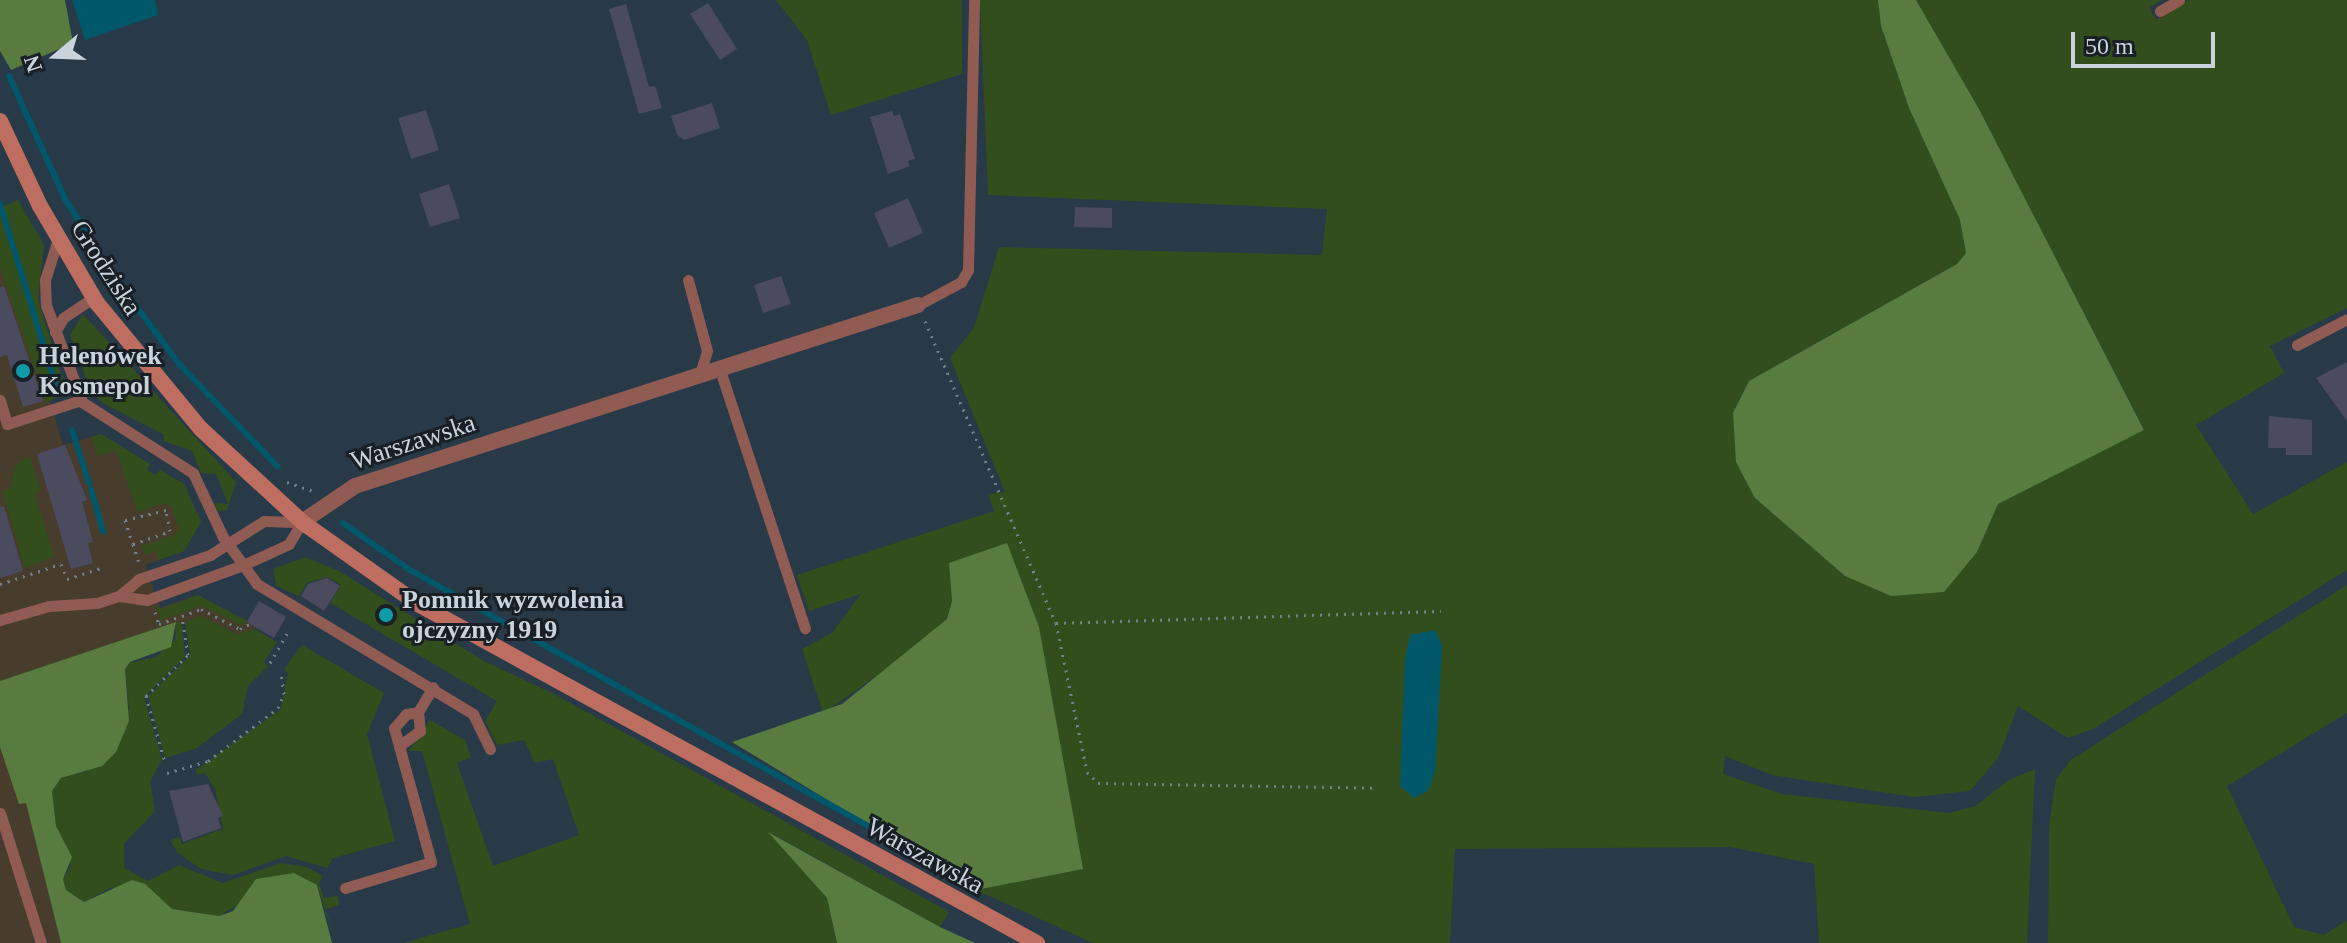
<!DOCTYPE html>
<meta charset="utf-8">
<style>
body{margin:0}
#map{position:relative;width:2347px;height:943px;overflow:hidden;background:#283947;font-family:"Times New Roman",serif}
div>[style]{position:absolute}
.industrial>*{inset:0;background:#483d2d}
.green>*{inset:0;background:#324e1d}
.forest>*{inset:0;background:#587b3f}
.water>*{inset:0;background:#00576a}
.stream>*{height:6px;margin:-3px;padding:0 3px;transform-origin:3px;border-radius:3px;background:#00576a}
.building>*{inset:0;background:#4a4b5f}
.path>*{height:3px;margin-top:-1.5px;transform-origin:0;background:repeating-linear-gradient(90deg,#73818c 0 2px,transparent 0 8px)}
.lane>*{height:11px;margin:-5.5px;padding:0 5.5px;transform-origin:5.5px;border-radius:5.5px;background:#8f5b53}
.street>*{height:16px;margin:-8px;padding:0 8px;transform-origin:8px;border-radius:8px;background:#8f5b53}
.secondary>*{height:16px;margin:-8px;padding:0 8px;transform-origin:8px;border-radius:8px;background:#be6d61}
.dots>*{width:22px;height:22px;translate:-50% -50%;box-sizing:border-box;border:4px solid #182026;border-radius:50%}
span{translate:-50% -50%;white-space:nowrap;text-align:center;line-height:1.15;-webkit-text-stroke:6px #182026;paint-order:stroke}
.street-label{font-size:26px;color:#c9d3db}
.poi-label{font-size:26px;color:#c9d3db;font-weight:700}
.left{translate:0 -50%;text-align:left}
.north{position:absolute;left:16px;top:16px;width:80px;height:80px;-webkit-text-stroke:6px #182026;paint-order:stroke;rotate:251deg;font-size:22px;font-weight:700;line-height:32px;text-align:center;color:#c9d3db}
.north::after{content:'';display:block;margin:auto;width:28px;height:36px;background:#c9d3db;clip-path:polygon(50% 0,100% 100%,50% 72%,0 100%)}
.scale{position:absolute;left:2071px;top:32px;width:144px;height:36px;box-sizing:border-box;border:4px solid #c9d3db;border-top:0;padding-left:10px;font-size:24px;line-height:28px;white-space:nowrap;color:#c9d3db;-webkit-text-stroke:6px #182026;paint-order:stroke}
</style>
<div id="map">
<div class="industrial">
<i style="clip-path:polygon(0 231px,63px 445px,101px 434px,150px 464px,147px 470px,156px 475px,160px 470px,184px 484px,201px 522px,184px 551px,145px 565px,160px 608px,198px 595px,247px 621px,256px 627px,249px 634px,238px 634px,201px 617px,0 681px)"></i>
<i style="clip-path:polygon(0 747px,20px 803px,26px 802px,61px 943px,0 943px)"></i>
</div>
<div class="green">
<i style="clip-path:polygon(776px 0,962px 0,962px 74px,831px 115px,807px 40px)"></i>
<i style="clip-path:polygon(980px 0,1878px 0,1881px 26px,1909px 108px,1960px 220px,1966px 253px,1957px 264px,1749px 381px,1733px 413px,1755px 498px,1845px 576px,1977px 552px,1998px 504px,2144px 429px,1979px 109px,1916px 0,2162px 0,2149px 8px,2156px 20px,2189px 0,2347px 0,2347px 308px,2270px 346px,2284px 373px,2196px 425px,2253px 514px,2347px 462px,2347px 570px,2093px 729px,2068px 738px,2018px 706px,1998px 758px,1970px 791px,1914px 797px,1772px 775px,1725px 756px,1723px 774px,1782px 794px,1949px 813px,1975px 806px,2009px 780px,2035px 769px,2027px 943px,1819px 943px,1814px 864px,1730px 847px,1455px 849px,1450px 943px,1093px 943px,976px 890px,1082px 869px,949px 563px,952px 601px,947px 619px,917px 648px,823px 713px,802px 649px,832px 633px,861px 594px,809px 611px,797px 575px,994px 511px,988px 494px,1005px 492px,950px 358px,974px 328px,999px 247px,1322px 255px,1327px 209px,988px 195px)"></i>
<i style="clip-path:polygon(18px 200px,44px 245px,38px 300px,64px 384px,58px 397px,46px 403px,0 267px,0 208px)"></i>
<i style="clip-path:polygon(83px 314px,236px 482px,227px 510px,218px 511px,214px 503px,228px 504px,216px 474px,201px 473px,192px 451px,164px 441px,163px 434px,104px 404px,91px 391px,70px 335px)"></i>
<i style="clip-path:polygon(101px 434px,150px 464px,147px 470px,156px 475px,160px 470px,184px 484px,201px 522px,184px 551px,158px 560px,155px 551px,145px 555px,142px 546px,175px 535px,178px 528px,172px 507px,164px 503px,138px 512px,116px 451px,98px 456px,92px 437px)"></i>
<i style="clip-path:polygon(30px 456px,40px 489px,35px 495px,54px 556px,25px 568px,2px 491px,10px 488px,16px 465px)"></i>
<i style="clip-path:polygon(305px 557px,339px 571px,482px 660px,552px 693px,949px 912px,940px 927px,771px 833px,827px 898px,837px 943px,403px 943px,470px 924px,422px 751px,408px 751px,430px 720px,465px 740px,471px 757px,457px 763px,493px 866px,579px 835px,553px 759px,535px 763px,524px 740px,497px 745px,485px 721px,497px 701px,330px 603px,341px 585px,327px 577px,307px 583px,299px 596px,276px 586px,273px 569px)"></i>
<i style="clip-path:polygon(2347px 585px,2347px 713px,2227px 786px,2294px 927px,2324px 935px,2347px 920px,2347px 943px,2048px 943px,2049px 827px,2056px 779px,2072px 759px)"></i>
<i style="clip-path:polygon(198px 595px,247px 621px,247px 622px,243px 626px,202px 606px,161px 620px,155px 604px,161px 609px)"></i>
<i style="clip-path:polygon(201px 616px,238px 634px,254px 629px,277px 642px,264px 662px,268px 666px,248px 686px,242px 714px,197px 748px,165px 758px,148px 696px,190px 656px,185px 622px)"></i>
<i style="clip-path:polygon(176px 622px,182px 623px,185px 657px,144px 697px,162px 759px,150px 782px,155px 811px,124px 844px,124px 868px,148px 881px,179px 865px,223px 883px,281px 863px,307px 867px,323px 876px,319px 883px,324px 898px,338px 896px,339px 905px,326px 909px,336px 943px,317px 885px,237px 905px,219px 916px,172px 909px,112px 887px,84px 902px,66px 890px,63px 879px,71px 865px,56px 826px,52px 791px,61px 778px,87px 771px,125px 729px,129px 709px,125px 669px,129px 663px,156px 657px,175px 640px)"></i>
<i style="clip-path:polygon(302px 645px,384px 693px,367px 734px,395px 841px,333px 858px,327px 868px,286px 856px,233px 875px,201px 869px,177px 852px,170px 840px,180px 837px,182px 844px,223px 829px,215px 789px,205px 773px,197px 775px,196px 770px,281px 709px,288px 673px,284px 669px)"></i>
</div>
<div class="forest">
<i style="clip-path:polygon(0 0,65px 0,73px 43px,11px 70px,0 51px)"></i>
<i style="clip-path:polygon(1878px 0,1916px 0,1979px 109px,2144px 430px,1998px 504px,1977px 552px,1944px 592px,1891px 596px,1845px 576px,1755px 498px,1736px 462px,1733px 413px,1749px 381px,1957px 264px,1966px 253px,1960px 220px,1909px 108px,1881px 26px)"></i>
<i style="clip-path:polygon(1007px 543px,1039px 627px,1083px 869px,976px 890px,732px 742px,842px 704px,947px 619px,952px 601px,949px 563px)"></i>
<i style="clip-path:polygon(176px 622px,171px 647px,130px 662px,125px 669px,129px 721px,116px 752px,102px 766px,61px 778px,52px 791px,56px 826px,72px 857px,63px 879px,66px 890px,84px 902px,132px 880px,145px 884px,172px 909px,219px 916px,233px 911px,256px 879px,294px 873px,317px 885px,332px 943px,61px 943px,26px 803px,19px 804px,0 747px,0 681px)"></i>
<i style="clip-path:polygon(768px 832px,940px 927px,975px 943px,837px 943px,827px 898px)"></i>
</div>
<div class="water">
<i style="clip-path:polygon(72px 0,155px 0,158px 15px,85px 40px)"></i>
<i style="clip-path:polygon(1435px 630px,1442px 646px,1435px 772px,1428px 791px,1414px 798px,1400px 786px,1405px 659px,1410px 635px)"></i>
</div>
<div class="stream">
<i style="left:9px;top:76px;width:135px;rotate:65.5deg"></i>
<i style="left:65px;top:199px;width:97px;rotate:57.6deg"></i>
<i style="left:117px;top:281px;width:105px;rotate:53.1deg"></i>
<i style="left:180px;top:365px;width:141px;rotate:46.1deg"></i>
<i style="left:0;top:204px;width:194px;rotate:72.9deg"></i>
<i style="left:72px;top:430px;width:9px;rotate:72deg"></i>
<i style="left:76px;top:443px;width:42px;rotate:72deg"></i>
<i style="left:91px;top:489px;width:44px;rotate:74.1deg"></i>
<i style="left:343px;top:523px;width:82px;rotate:35deg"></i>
<i style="left:410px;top:570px;width:650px;rotate:29.21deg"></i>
</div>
<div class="building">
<i style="clip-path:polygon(708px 3px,737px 49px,720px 60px,690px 14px)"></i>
<i style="clip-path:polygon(626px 4px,649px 87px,655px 86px,662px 108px,639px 114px,609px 9px)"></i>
<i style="clip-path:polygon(712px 103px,720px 128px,684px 140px,677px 135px,671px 116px)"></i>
<i style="clip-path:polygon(426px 110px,439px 150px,411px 159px,398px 118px)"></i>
<i style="clip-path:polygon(892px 111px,894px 116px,900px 114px,915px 159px,908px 161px,910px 166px,888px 174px,870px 117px)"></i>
<i style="clip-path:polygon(449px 184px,460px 218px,430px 227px,419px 194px)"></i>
<i style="clip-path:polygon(908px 198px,923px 233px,889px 248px,874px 213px)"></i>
<i style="clip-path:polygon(1075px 207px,1112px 208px,1112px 228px,1074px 227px)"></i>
<i style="clip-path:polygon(781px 276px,791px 304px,763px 313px,754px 285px)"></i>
<i style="clip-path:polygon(4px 286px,43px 401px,23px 407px,7px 355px,0 357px,0 287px)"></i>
<i style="clip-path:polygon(2347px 362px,2347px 421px,2316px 378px)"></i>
<i style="clip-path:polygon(2269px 416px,2312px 420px,2312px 455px,2286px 455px,2286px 448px,2268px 448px)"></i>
<i style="clip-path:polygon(65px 445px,87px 500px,82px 502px,93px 542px,88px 543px,93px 563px,71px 569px,37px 454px)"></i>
<i style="clip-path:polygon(4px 506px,23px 571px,0 578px,0 507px)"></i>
<i style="clip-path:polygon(327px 578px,340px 586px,324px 611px,301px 596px,308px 584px)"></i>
<i style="clip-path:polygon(259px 601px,286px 617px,274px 638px,247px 622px)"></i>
<i style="clip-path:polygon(208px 784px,223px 816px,218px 818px,221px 828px,183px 842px,169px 791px)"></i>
</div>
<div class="path">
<i style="left:925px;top:321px;width:329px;rotate:66.6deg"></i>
<i style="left:1056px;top:623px;width:152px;rotate:78.2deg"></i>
<i style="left:1087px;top:772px;width:16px;rotate:45deg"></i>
<i style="left:1098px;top:783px;width:279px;rotate:1deg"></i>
<i style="left:287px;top:482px;width:28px;rotate:19deg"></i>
<i style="left:133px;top:544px;width:39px;rotate:-19deg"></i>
<i style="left:170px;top:531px;width:21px;rotate:-101deg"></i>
<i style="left:166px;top:510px;width:42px;rotate:166.3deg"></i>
<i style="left:125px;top:520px;width:25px;rotate:72deg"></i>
<i style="left:133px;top:544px;width:20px;rotate:72deg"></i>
<i style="left:0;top:584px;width:64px;rotate:-18.2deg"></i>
<i style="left:61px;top:564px;width:16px;rotate:68deg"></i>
<i style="left:67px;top:579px;width:38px;rotate:-18deg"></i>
<i style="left:155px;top:612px;width:13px;rotate:72deg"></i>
<i style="left:159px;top:624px;width:24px;rotate:-19deg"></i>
<i style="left:1056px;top:623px;width:385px;rotate:-1.8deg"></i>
<i style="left:270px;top:663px;width:34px;rotate:-60deg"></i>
<i style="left:164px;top:759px;width:66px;rotate:-105.9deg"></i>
<i style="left:146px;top:696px;width:59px;rotate:-44.3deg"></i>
<i style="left:188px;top:655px;width:39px;rotate:-99deg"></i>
<i style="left:182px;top:616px;width:20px;rotate:-20deg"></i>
<i style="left:201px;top:609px;width:44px;rotate:27.1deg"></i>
<i style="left:240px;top:629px;width:11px;rotate:-27deg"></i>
<i style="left:167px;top:773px;width:43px;rotate:-16.3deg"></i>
<i style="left:208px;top:761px;width:88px;rotate:-37.1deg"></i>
<i style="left:278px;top:708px;width:15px;rotate:-67deg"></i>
<i style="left:284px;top:694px;width:21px;rotate:-98deg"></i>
</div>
<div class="lane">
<i style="left:2160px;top:11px;width:22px;rotate:-30deg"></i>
<i style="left:58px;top:239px;width:43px;rotate:107.6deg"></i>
<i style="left:45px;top:280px;width:25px;rotate:88deg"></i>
<i style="left:46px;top:305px;width:103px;rotate:69.6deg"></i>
<i style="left:82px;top:402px;width:132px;rotate:32.6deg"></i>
<i style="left:193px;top:473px;width:71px;rotate:64.9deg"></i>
<i style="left:223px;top:537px;width:58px;rotate:54.1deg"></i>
<i style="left:257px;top:584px;width:252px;rotate:31deg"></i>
<i style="left:473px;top:714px;width:39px;rotate:64deg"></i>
<i style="left:688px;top:280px;width:73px;rotate:75deg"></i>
<i style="left:707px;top:351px;width:27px;rotate:107deg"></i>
<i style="left:918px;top:305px;width:49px;rotate:-28.1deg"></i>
<i style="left:961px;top:282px;width:14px;rotate:-60deg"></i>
<i style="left:968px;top:270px;width:270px;rotate:-88.7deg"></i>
<i style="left:55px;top:332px;width:16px;rotate:-60deg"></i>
<i style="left:63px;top:318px;width:36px;rotate:-34deg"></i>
<i style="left:2297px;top:345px;width:56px;rotate:-27.5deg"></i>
<i style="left:720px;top:370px;width:272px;rotate:71.8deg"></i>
<i style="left:0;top:400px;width:25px;rotate:74deg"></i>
<i style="left:7px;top:424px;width:78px;rotate:-18deg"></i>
<i style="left:0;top:620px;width:51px;rotate:-15.9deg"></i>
<i style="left:49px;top:606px;width:48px;rotate:-3.6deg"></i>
<i style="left:97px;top:603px;width:23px;rotate:-18deg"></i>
<i style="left:119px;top:596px;width:26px;rotate:-40deg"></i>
<i style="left:139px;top:579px;width:75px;rotate:-18.7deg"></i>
<i style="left:210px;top:555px;width:64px;rotate:-32.2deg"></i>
<i style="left:264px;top:521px;width:38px;rotate:2deg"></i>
<i style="left:302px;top:522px;width:26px;rotate:121deg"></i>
<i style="left:289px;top:544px;width:51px;rotate:155.5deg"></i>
<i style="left:243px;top:565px;width:102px;rotate:160deg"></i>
<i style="left:147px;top:600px;width:28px;rotate:-172deg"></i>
<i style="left:399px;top:746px;width:26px;rotate:-36deg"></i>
<i style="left:420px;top:731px;width:19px;rotate:-96deg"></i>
<i style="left:0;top:813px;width:136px;rotate:72.5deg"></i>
<i style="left:345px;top:888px;width:90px;rotate:-16.8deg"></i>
<i style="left:431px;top:862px;width:139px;rotate:-105.4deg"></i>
<i style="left:394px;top:728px;width:18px;rotate:-49deg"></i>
<i style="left:406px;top:714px;width:12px;rotate:-9deg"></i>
<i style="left:418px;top:712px;width:29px;rotate:-59deg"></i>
</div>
<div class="street">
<i style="left:302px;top:522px;width:64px;rotate:-34.2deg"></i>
<i style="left:355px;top:486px;width:591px;rotate:-17.82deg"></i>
</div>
<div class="secondary">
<i style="left:0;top:121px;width:94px;rotate:64.8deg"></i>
<i style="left:40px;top:206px;width:113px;rotate:59.6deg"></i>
<i style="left:97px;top:303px;width:163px;rotate:50.5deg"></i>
<i style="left:201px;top:429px;width:137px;rotate:42.6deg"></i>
<i style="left:302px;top:522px;width:142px;rotate:35.3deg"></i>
<i style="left:418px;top:604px;width:706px;rotate:28.71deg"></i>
</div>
<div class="dots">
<i style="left:23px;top:371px;background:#0f9aa8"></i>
<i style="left:386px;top:615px;background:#0f9aa8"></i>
</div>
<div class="street-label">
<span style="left:106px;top:268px;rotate:57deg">Grodziska</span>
<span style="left:413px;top:442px;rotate:-18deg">Warszawska</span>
<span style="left:925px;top:856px;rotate:29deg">Warszawska</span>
</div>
<div class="poi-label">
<span class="left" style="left:39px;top:371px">Helenówek<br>Kosmepol</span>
<span class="left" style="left:402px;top:615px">Pomnik wyzwolenia<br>ojczyzny 1919</span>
</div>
<div class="north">N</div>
<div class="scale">50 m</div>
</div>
